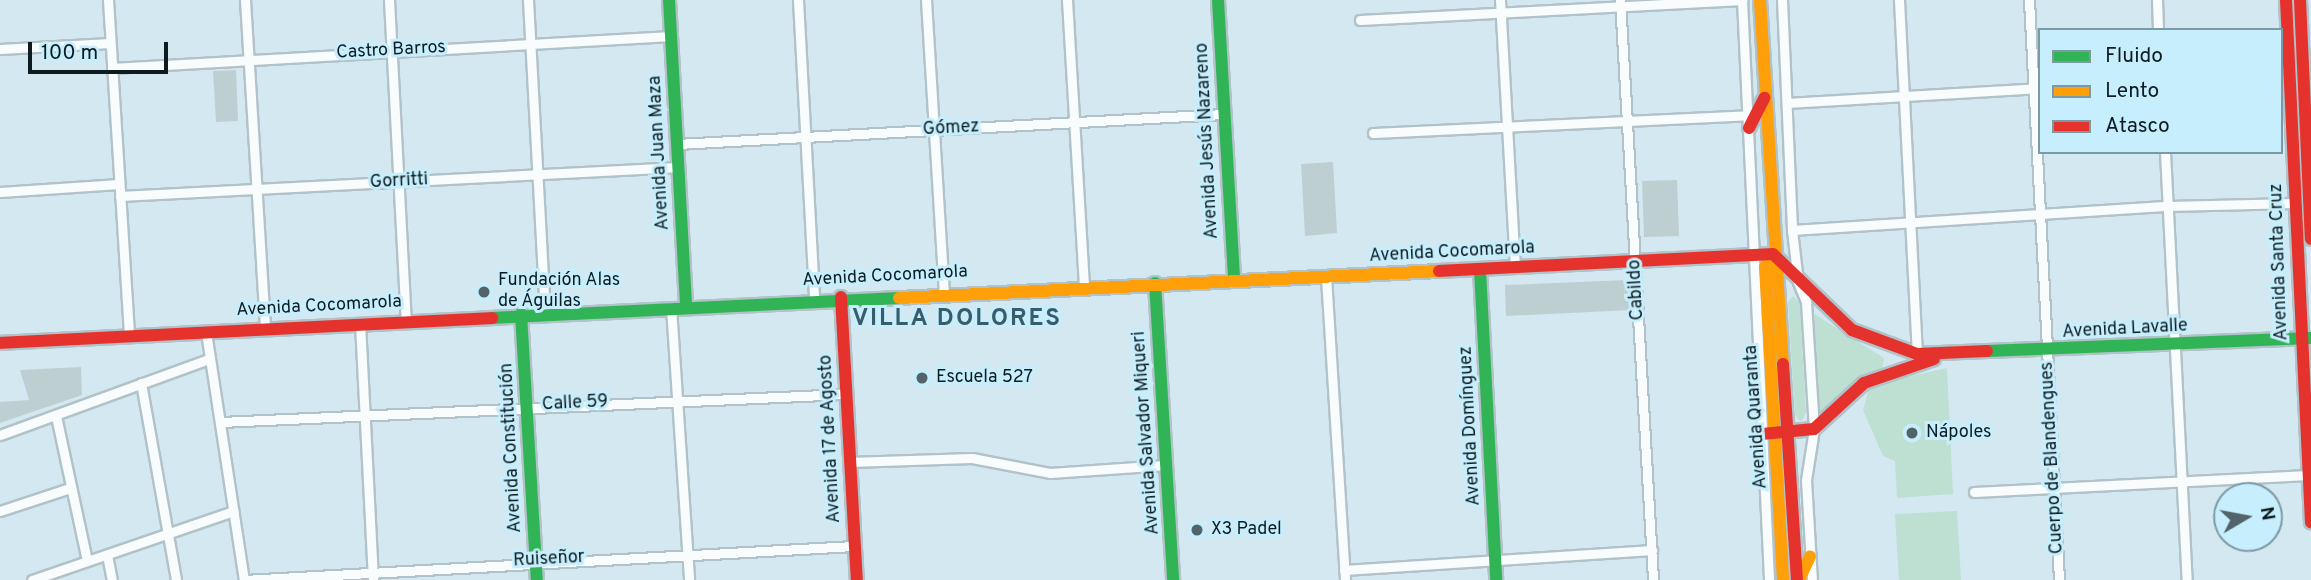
<!DOCTYPE html>
<meta charset="utf-8">
<style>
body{margin:0}
#map{position:relative;width:2311px;height:580px;overflow:hidden;background:#d3e8f0;font-family:Overpass,sans-serif}
div>[style]{position:absolute}
.green>*{inset:0;background:#bee0d3}
.building>*{inset:0;background:#becfd2}
.roads{filter:drop-shadow(2px 0 #b1c2c8) drop-shadow(-2px 0 #b1c2c8) drop-shadow(0 2px #b1c2c8) drop-shadow(0 -2px #b1c2c8)}
.street>*{height:9px;margin:-4.5px;padding:0 4.5px;transform-origin:4.5px;border-radius:4.5px;background:#f8fcfd}
.fast>*{height:12px;margin:-6px;padding:0 6px;transform-origin:6px;border-radius:6px;background:#30b455}
.slow>*{height:12px;margin:-6px;padding:0 6px;transform-origin:6px;border-radius:6px;background:#ff9f0a}
.jam>*{height:12px;margin:-6px;padding:0 6px;transform-origin:6px;border-radius:6px;background:#e5322d}
.dots>*{width:19px;height:19px;translate:-50% -50%;box-sizing:border-box;border:4px solid #c6eefd;border-radius:50%}
span{translate:-50% -50%;white-space:nowrap;text-align:center;line-height:1.15;-webkit-text-stroke:6px #c6eefd;paint-order:stroke}
.street-label{font-size:18px;color:#0e1c22}
.poi-label{font-size:18px;color:#0e1c22}
.left{translate:0 -50%;text-align:left}
.district-label{font-size:24px;color:#385c69;font-weight:700;letter-spacing:2px}
.legend{position:absolute;left:2038px;top:28px;width:245px;height:126px;box-sizing:border-box;background:#c6eefd;border:2px solid #7c9aa5;margin:0;padding:9px 12px;list-style:none;font-size:21px;color:#0e1c22}
.legend li{display:flex;align-items:center;gap:14px;height:35px}
.legend b{width:35px;border:2px solid #7c9aa5}
.north{position:absolute;left:2213px;top:482px;width:70px;height:70px;box-sizing:border-box;background:#c6eefd;border:2px solid #7c9aa5;border-radius:50%;rotate:80deg;font-size:19px;font-weight:700;line-height:28px;text-align:center;color:#0e1c22}
.north::after{content:'';display:block;margin:auto;width:24px;height:32px;background:#53636a;clip-path:polygon(50% 0,100% 100%,50% 72%,0 100%)}
.scale{position:absolute;left:28px;top:42px;width:140px;height:32px;box-sizing:border-box;border:4px solid #0e1c22;border-top:0;padding-left:9px;font-size:21px;line-height:24px;white-space:nowrap;color:#0e1c22;-webkit-text-stroke:5px #c6eefd;paint-order:stroke}
</style>
<div id="map">
<div class="green">
<i style="clip-path:polygon(1793px 296px,1800px 304px,1806px 413px,1801px 422px,1795px 415px,1788px 302px)"></i>
<i style="clip-path:polygon(1811px 312px,1884px 358px,1882px 368px,1850px 386px,1819px 415px)"></i>
<i style="clip-path:polygon(1947px 368px,1953px 494px,1897px 498px,1895px 461px,1883px 456px,1863px 410px,1870px 385px)"></i>
<i style="clip-path:polygon(1957px 511px,1961px 580px,1899px 580px,1895px 514px)"></i>
</div>
<div class="building">
<i style="clip-path:polygon(236px 70px,238px 121px,216px 122px,213px 71px)"></i>
<i style="clip-path:polygon(1333px 162px,1337px 233px,1305px 236px,1301px 164px)"></i>
<i style="clip-path:polygon(1677px 180px,1679px 236px,1644px 237px,1642px 181px)"></i>
<i style="clip-path:polygon(1629px 280px,1631px 310px,1506px 316px,1505px 285px)"></i>
<i style="clip-path:polygon(81px 367px,82px 395px,0 423px,0 402px,29px 400px,20px 370px)"></i>
</div>
<div class="roads">
<div class="street">
<i style="left:108px;top:0;width:337px;rotate:86.4deg"></i>
<i style="left:245px;top:0;width:328px;rotate:86.5deg"></i>
<i style="left:389px;top:0;width:320px;rotate:87deg"></i>
<i style="left:528px;top:0;width:312px;rotate:86.9deg"></i>
<i style="left:798px;top:0;width:298px;rotate:86.9deg"></i>
<i style="left:926px;top:0;width:293px;rotate:86.5deg"></i>
<i style="left:1067px;top:0;width:286px;rotate:86.6deg"></i>
<i style="left:1500px;top:0;width:268px;rotate:86.8deg"></i>
<i style="left:1620px;top:0;width:581px;rotate:86.74deg"></i>
<i style="left:1742px;top:0;width:581px;rotate:87.33deg"></i>
<i style="left:1782px;top:0;width:230px;rotate:87.5deg"></i>
<i style="left:1792px;top:230px;width:52px;rotate:83.4deg"></i>
<i style="left:1798px;top:282px;width:22px;rotate:68deg"></i>
<i style="left:1806px;top:302px;width:127px;rotate:86.4deg"></i>
<i style="left:1814px;top:429px;width:52px;rotate:98.9deg"></i>
<i style="left:1806px;top:480px;width:100px;rotate:86.6deg"></i>
<i style="left:1899px;top:0;width:354px;rotate:87.1deg"></i>
<i style="left:2029px;top:0;width:581px;rotate:87.04deg"></i>
<i style="left:2157px;top:0;width:30px;rotate:88deg"></i>
<i style="left:1360px;top:20px;width:383px;rotate:-3deg"></i>
<i style="left:0;top:49px;width:110px;rotate:-3.1deg"></i>
<i style="left:112px;top:68px;width:560px;rotate:-3.28deg"></i>
<i style="left:1787px;top:103px;width:250px;rotate:-3.4deg"></i>
<i style="left:1373px;top:133px;width:376px;rotate:-2.7deg"></i>
<i style="left:677px;top:144px;width:548px;rotate:-3.14deg"></i>
<i style="left:2165px;top:152px;width:429px;rotate:87.1deg"></i>
<i style="left:0;top:192px;width:119px;rotate:-3.8deg"></i>
<i style="left:120px;top:196px;width:560px;rotate:-2.97deg"></i>
<i style="left:1792px;top:230px;width:377px;rotate:-3.7deg"></i>
<i style="left:2168px;top:206px;width:127px;rotate:-1.4deg"></i>
<i style="left:1326px;top:277px;width:304px;rotate:86.4deg"></i>
<i style="left:671px;top:307px;width:274px;rotate:86.2deg"></i>
<i style="left:360px;top:323px;width:257px;rotate:87.1deg"></i>
<i style="left:206px;top:332px;width:251px;rotate:81.3deg"></i>
<i style="left:244px;top:580px;width:612px;rotate:-3.19deg"></i>
<i style="left:141px;top:383px;width:200px;rotate:79.9deg"></i>
<i style="left:56px;top:416px;width:148px;rotate:77.9deg"></i>
<i style="left:220px;top:422px;width:627px;rotate:-2.56deg"></i>
<i style="left:0;top:435px;width:222px;rotate:-20deg"></i>
<i style="left:849px;top:462px;width:123px;rotate:-1.9deg"></i>
<i style="left:972px;top:458px;width:79px;rotate:10.9deg"></i>
<i style="left:1050px;top:473px;width:116px;rotate:-3.9deg"></i>
<i style="left:1974px;top:492px;width:335px;rotate:-2.9deg"></i>
<i style="left:0;top:511px;width:74px;rotate:-18.2deg"></i>
<i style="left:107px;top:555px;width:25px;rotate:79deg"></i>
<i style="left:1344px;top:570px;width:309px;rotate:-3.7deg"></i>
<i style="left:32px;top:580px;width:213px;rotate:-18.9deg"></i>
</div>
<div class="fast">
<i style="left:669px;top:0;width:304px;rotate:86.8deg"></i>
<i style="left:1218px;top:0;width:281px;rotate:86.7deg"></i>
<i style="left:1480px;top:270px;width:310px;rotate:87deg"></i>
<i style="left:1155px;top:283px;width:298px;rotate:86.5deg"></i>
<i style="left:521px;top:314px;width:266px;rotate:86.6deg"></i>
<i style="left:492px;top:318px;width:407px;rotate:-2.8deg"></i>
<i style="left:1987px;top:351px;width:324px;rotate:-2.3deg"></i>
</div>
<div class="slow">
<i style="left:1760px;top:0;width:365px;rotate:86.4deg"></i>
<i style="left:1773px;top:254px;width:15px;rotate:122deg"></i>
<i style="left:1765px;top:267px;width:314px;rotate:86.7deg"></i>
<i style="left:899px;top:298px;width:541px;rotate:-2.86deg"></i>
<i style="left:1799px;top:580px;width:26px;rotate:-65deg"></i>
</div>
<div class="jam">
<i style="left:2286px;top:0;width:523px;rotate:87.26deg"></i>
<i style="left:2300px;top:0;width:239px;rotate:87.4deg"></i>
<i style="left:1749px;top:128px;width:34px;rotate:-63deg"></i>
<i style="left:1439px;top:271px;width:334px;rotate:-2.9deg"></i>
<i style="left:1773px;top:254px;width:110px;rotate:43.9deg"></i>
<i style="left:1852px;top:330px;width:69px;rotate:20.3deg"></i>
<i style="left:1917px;top:354px;width:70px;rotate:-2.5deg"></i>
<i style="left:841px;top:297px;width:283px;rotate:86.8deg"></i>
<i style="left:0;top:343px;width:493px;rotate:-2.9deg"></i>
<i style="left:1783px;top:364px;width:216px;rotate:86.3deg"></i>
<i style="left:1762px;top:434px;width:52px;rotate:-5.5deg"></i>
<i style="left:1814px;top:429px;width:68px;rotate:-42.6deg"></i>
<i style="left:1864px;top:383px;width:74px;rotate:-18.9deg"></i>
</div>
</div>
<div class="dots">
<i style="left:484px;top:292px;background:#53636a"></i>
<i style="left:922px;top:378px;background:#53636a"></i>
<i style="left:1912px;top:433px;background:#53636a"></i>
<i style="left:1197px;top:530px;background:#53636a"></i>
</div>
<div class="street-label">
<span style="left:391px;top:51px;rotate:-3deg">Castro Barros</span>
<span style="left:951px;top:129px;rotate:-3deg">Gómez</span>
<span style="left:1208px;top:141px;rotate:-93deg">Avenida Jesús Nazareno</span>
<span style="left:660px;top:153px;rotate:-93deg">Avenida Juan Maza</span>
<span style="left:399px;top:182px;rotate:-3deg">Gorritti</span>
<span style="left:1452px;top:253px;rotate:-3deg">Avenida Cocomarola</span>
<span style="left:2280px;top:262px;rotate:-92deg">Avenida Santa Cruz</span>
<span style="left:885px;top:277px;rotate:-3deg">Avenida Cocomarola</span>
<span style="left:1637px;top:290px;rotate:-93deg">Cabildo</span>
<span style="left:319px;top:307px;rotate:-3deg">Avenida Cocomarola</span>
<span style="left:2125px;top:330px;rotate:-3deg">Avenida Lavalle</span>
<span style="left:575px;top:404px;rotate:-3deg">Calle 59</span>
<span style="left:1757px;top:417px;rotate:-94deg">Avenida Quaranta</span>
<span style="left:1471px;top:426px;rotate:-93deg">Avenida Domínguez</span>
<span style="left:1147px;top:433px;rotate:-94deg">Avenida Salvador Miqueri</span>
<span style="left:831px;top:439px;rotate:-93deg">Avenida 17 de Agosto</span>
<span style="left:512px;top:448px;rotate:-93deg">Avenida Constitución</span>
<span style="left:2053px;top:458px;rotate:-93deg">Cuerpo de Blandengues</span>
<span style="left:549px;top:560px;rotate:-3deg">Ruiseñor</span>
</div>
<div class="poi-label">
<span class="left" style="left:498px;top:292px">Fundación Alas<br>de Águilas</span>
<span class="left" style="left:936px;top:378px">Escuela 527</span>
<span class="left" style="left:1926px;top:433px">Nápoles</span>
<span class="left" style="left:1211px;top:530px">X3 Padel</span>
</div>
<div class="district-label">
<span style="left:957px;top:320px">VILLA DOLORES</span>
</div>
<ul class="legend">
<li><b style="height:9px;background:#30b455"></b>Fluido</li>
<li><b style="height:9px;background:#ff9f0a"></b>Lento</li>
<li><b style="height:9px;background:#e5322d"></b>Atasco</li>
</ul>
<div class="north">N</div>
<div class="scale">100 m</div>
</div>
